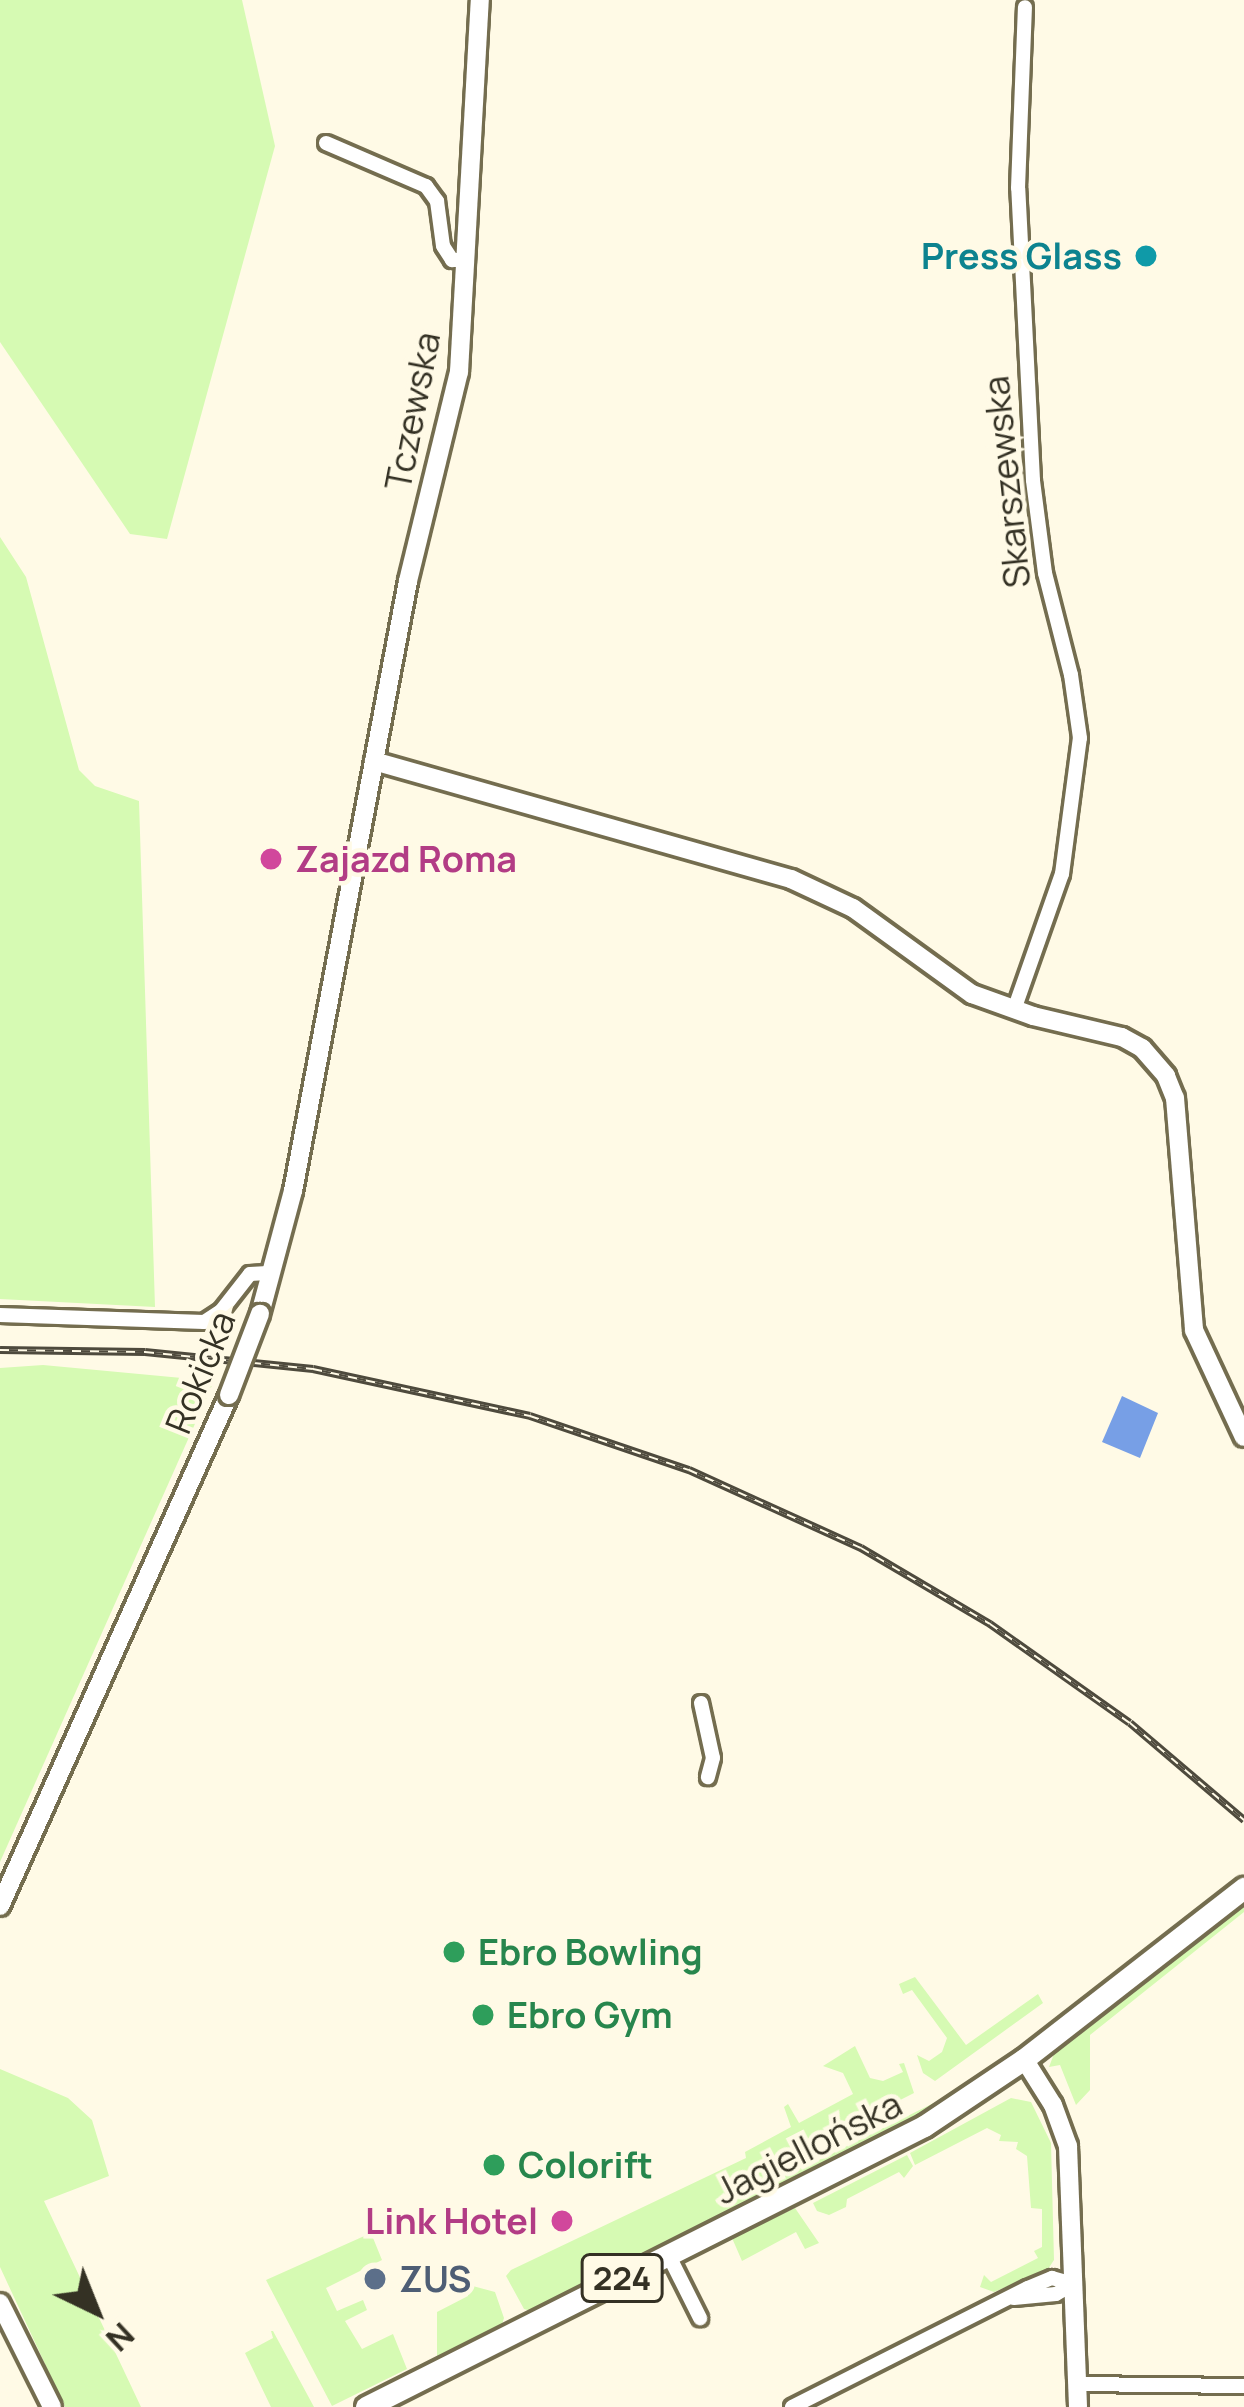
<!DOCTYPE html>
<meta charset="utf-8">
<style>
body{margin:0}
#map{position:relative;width:1244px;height:2407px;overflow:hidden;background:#fffae6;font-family:Manrope,sans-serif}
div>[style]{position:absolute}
.green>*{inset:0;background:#d6fab3}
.water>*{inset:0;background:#779fe6}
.roads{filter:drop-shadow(3px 0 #746d4f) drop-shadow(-3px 0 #746d4f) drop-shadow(0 3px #746d4f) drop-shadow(0 -3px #746d4f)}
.minor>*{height:14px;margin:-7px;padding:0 7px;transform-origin:7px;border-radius:7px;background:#fff}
.tertiary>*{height:18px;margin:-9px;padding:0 9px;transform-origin:9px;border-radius:9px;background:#fff}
.primary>*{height:21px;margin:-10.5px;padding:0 10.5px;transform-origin:10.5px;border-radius:10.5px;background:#fff}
.rail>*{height:8px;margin-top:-4px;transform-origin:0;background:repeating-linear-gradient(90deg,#fffae6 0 9px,#4e4a3d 0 18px);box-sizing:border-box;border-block:3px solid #4e4a3d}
.bridges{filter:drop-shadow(3px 0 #746d4f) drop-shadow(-3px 0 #746d4f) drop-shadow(0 3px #746d4f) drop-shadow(0 -3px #746d4f)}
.tertiary-bridge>*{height:18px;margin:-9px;padding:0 9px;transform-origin:9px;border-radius:9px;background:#fff}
.dots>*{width:33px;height:33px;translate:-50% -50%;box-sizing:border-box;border:6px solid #fffae6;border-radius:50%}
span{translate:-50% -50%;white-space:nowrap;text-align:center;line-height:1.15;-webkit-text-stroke:9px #fffae6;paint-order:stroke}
.shield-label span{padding:3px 9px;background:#fffae6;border:3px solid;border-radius:9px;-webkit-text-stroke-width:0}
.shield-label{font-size:33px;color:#343124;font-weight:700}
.culture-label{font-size:36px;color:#0d838f;font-weight:700}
.right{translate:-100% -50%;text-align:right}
.street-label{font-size:36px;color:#343124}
.hotel-label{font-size:36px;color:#b23c85;font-weight:700}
.left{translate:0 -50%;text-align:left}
.leisure-label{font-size:36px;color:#27864d;font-weight:700}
.service-label{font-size:36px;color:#4e5e75;font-weight:700}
.north{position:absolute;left:36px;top:2251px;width:120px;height:120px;-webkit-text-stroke:9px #fffae6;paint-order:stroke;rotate:137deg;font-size:33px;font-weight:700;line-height:48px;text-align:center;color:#343124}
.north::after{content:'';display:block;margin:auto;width:42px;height:54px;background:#343124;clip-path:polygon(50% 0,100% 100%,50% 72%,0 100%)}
</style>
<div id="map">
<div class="green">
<i style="clip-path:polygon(0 0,242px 0,275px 146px,167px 539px,130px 534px,0 342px)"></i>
<i style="clip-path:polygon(0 537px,26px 577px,79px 770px,95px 786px,139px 801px,155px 1307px,0 1299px)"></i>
<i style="clip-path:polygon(43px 1365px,214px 1381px,0 1862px,0 1368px)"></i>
<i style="clip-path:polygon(1244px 1900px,1244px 1912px,1090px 2035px,1090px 2090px,1076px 2105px,1060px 2065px,1049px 2067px,1057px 2046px)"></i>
<i style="clip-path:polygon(915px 1977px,966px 2045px,1038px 1994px,1043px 2003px,935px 2081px,923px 2073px,917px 2055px,929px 2061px,942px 2052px,947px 2038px,912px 1990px,903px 1994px,899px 1984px)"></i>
<i style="clip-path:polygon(855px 2046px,870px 2078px,883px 2081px,903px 2072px,899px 2064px,904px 2063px,914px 2093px,825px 2138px,822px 2134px,805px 2143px,813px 2163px,976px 2082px,924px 2118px,535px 2312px,524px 2309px,506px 2276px,511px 2270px,746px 2158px,745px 2152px,791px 2127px,784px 2107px,788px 2104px,799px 2123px,853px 2094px,843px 2073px,823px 2066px)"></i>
<i style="clip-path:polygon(0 2069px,68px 2098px,92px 2120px,109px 2176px,44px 2201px,141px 2407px,65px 2407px,0 2267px)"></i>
<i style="clip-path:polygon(1011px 2098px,1031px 2102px,1051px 2143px,1054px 2260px,1048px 2269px,994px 2292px,980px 2287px,984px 2275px,991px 2282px,1038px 2258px,1034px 2251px,1042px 2247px,1042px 2209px,1031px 2208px,1027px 2156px,1016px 2149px,1018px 2142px,999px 2141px,1001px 2135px,987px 2128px,915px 2165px,910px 2153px)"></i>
<i style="clip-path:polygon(907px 2155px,913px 2166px,904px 2178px,899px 2172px,847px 2199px,846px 2207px,829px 2215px,817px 2211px,813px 2203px)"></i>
<i style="clip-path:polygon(795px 2208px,819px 2243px,805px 2249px,796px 2232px,742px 2261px,732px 2238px)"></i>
<i style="clip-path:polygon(371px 2233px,382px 2260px,326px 2288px,337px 2311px,363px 2300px,367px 2310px,345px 2321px,362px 2349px,393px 2334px,407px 2369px,332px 2406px,266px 2280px)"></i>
<i style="clip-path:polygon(469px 2285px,495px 2292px,504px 2318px,501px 2328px,437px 2357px,437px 2312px,468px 2296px)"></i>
<i style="clip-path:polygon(271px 2331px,273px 2331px,314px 2407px,271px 2407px,245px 2353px,273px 2338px)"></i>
</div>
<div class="water">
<i style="clip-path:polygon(1122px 1396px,1158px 1413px,1140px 1458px,1102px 1442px)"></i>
</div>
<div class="roads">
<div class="minor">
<i style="left:326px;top:143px;width:109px;rotate:23.3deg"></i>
<i style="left:426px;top:186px;width:19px;rotate:54deg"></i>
<i style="left:437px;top:201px;width:45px;rotate:82.4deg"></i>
<i style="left:443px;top:246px;width:17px;rotate:57deg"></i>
<i style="left:452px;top:260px;width:14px"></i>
<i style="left:1014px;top:1010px;width:144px;rotate:-70.6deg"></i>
<i style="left:1062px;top:874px;width:137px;rotate:-82.5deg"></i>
<i style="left:1080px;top:738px;width:64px;rotate:-98.1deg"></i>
<i style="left:1071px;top:675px;width:105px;rotate:-104.3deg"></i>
<i style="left:1045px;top:573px;width:94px;rotate:-97.4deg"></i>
<i style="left:1033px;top:480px;width:292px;rotate:-92.9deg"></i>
<i style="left:1018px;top:188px;width:181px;rotate:-87.8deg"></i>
<i style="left:0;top:1315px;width:204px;rotate:2deg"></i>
<i style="left:204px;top:1322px;width:20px;rotate:-33deg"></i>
<i style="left:221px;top:1311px;width:47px;rotate:-51.9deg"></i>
<i style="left:250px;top:1274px;width:22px;rotate:-3deg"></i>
<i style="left:701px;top:1703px;width:56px;rotate:77.7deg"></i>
<i style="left:713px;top:1758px;width:20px;rotate:105deg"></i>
<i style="left:668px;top:2254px;width:72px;rotate:63.4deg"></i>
<i style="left:1014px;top:2298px;width:42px;rotate:-5.4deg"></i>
<i style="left:1056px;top:2294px;width:20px;rotate:-30deg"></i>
<i style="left:1077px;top:2384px;width:167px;rotate:0.7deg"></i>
<i style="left:792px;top:2407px;width:264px;rotate:-26.8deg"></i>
<i style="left:1028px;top:2288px;width:26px;rotate:-23deg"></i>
<i style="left:1052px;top:2278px;width:22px;rotate:16deg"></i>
</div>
<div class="tertiary">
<i style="left:374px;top:761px;width:433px;rotate:15.8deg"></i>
<i style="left:791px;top:879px;width:68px;rotate:25.1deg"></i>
<i style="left:853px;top:908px;width:147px;rotate:35.9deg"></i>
<i style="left:972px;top:994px;width:65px;rotate:19.8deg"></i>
<i style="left:1033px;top:1016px;width:91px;rotate:13.3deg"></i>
<i style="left:1122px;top:1037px;width:23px;rotate:29deg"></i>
<i style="left:1142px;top:1048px;width:37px;rotate:49deg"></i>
<i style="left:1166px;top:1076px;width:24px;rotate:68deg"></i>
<i style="left:1175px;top:1098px;width:233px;rotate:85.3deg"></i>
<i style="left:1194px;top:1330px;width:118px;rotate:65deg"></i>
<i style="left:260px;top:1314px;width:127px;rotate:-75deg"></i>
<i style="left:293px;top:1191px;width:621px;rotate:-79.32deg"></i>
<i style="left:408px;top:581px;width:215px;rotate:-76.3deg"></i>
<i style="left:459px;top:372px;width:373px;rotate:-86.8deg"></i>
<i style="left:0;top:1906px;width:560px;rotate:-65.86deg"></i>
<i style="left:1024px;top:2059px;width:54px;rotate:57.8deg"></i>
<i style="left:1053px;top:2105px;width:44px;rotate:69.9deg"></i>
<i style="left:1068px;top:2146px;width:261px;rotate:87.8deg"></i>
<i style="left:0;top:2303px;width:116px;rotate:63.4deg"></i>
</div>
<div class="primary">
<i style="left:366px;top:2407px;width:625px;rotate:-26.73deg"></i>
<i style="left:924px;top:2126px;width:120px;rotate:-33.8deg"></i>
<i style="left:1024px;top:2059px;width:279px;rotate:-37.9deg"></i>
</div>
</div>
<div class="rail">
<i style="left:0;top:1350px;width:145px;rotate:0.8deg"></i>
<i style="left:145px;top:1352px;width:169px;rotate:5.8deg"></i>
<i style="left:313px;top:1369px;width:222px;rotate:12.2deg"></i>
<i style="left:530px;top:1416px;width:168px;rotate:18.8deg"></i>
<i style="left:689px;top:1470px;width:189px;rotate:24.4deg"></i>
<i style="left:861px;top:1548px;width:150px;rotate:30.5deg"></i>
<i style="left:990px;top:1624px;width:171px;rotate:35.3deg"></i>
<i style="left:1130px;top:1723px;width:150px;rotate:40.4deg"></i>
</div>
<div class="bridges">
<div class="tertiary-bridge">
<i style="left:229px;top:1395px;width:87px;rotate:-69.1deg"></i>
</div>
</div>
<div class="dots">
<i style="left:1146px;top:256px;background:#0f9aa8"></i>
<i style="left:271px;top:859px;background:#d1479c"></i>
<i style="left:454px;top:1952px;background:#2e9e5b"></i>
<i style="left:483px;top:2015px;background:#2e9e5b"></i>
<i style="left:494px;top:2165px;background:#2e9e5b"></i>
<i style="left:562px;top:2221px;background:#d1479c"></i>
<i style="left:375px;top:2279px;background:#5c6f8a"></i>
</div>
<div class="shield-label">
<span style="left:622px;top:2278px">224</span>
</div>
<div class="culture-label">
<span class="right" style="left:1122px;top:256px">Press Glass</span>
</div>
<div class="street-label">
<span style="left:412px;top:411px;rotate:-79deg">Tczewska</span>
<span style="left:1006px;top:482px;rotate:-96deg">Skarszewska</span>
<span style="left:200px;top:1372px;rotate:-68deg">Rokicka</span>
<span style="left:808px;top:2147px;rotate:-27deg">Jagiellońska</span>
</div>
<div class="hotel-label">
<span class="left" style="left:295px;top:859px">Zajazd Roma</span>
<span class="right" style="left:538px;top:2221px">Link Hotel</span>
</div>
<div class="leisure-label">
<span class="left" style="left:478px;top:1952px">Ebro Bowling</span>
<span class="left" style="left:507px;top:2015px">Ebro Gym</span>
<span class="left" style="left:518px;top:2165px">Colorift</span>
</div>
<div class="service-label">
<span class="left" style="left:399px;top:2279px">ZUS</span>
</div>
<div class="north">N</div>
</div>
